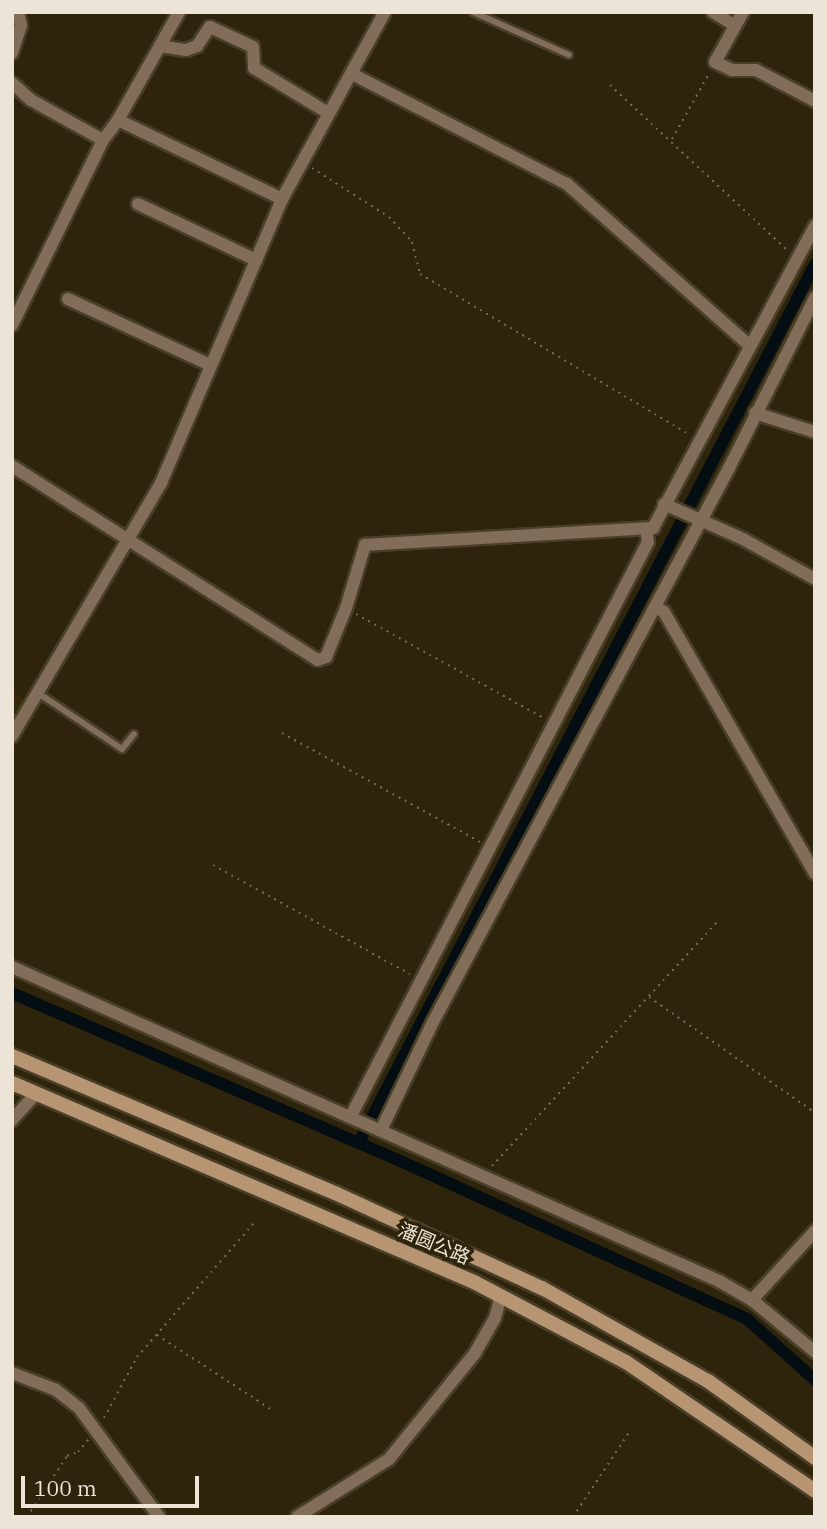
<!DOCTYPE html>
<meta charset="utf-8">
<style>
body{margin:0}
#map{position:relative;width:827px;height:1529px;overflow:hidden;background:#2e240b;font-family:"IBM Plex Serif","Noto Sans SC",serif}
div>[style]{position:absolute}
.built>*{inset:0;background:#362908}
.canal>*{height:12px;margin:-6px;padding:0 6px;transform-origin:6px;border-radius:6px;background:#040d11}
.path>*{height:2px;margin-top:-1px;transform-origin:0;background:repeating-linear-gradient(90deg,#736b56 0 2px,transparent 0 7px)}
.roads{filter:drop-shadow(2px 0 #493f28) drop-shadow(-2px 0 #493f28) drop-shadow(0 2px #493f28) drop-shadow(0 -2px #493f28)}
.lane>*{height:6px;margin:-3px;padding:0 3px;transform-origin:3px;border-radius:3px;background:#826d58}
.street>*{height:12px;margin:-6px;padding:0 6px;transform-origin:6px;border-radius:6px;background:#826d58}
.secondary>*{height:14px;margin:-7px;padding:0 7px;transform-origin:7px;border-radius:7px;background:#b79573}
span{translate:-50% -50%;white-space:nowrap;text-align:center;line-height:1.15;-webkit-text-stroke:7px #2e240b;paint-order:stroke}
.street-label{font-size:19px;color:#ece5d7}
.frame{position:absolute;inset:0;border:14px solid #ece5d7;pointer-events:none}
.scale{position:absolute;left:21px;top:1476px;width:178px;height:32px;box-sizing:border-box;border:4px solid #ece5d7;border-top:0;padding-left:9px;font-size:21px;line-height:24px;white-space:nowrap;color:#ece5d7;-webkit-text-stroke:5px #2e240b;paint-order:stroke}
</style>
<div id="map">
<div class="built">
<i style="clip-path:polygon(15px 692px,37px 711px,12px 752px,12px 694px)"></i>
</div>
<div class="canal">
<i style="left:12px;top:993px;width:418px;rotate:23.4deg"></i>
<i style="left:396px;top:1159px;width:386px;rotate:24.5deg"></i>
<i style="left:747px;top:1319px;width:91px;rotate:41.9deg"></i>
<i style="left:359px;top:1142px;width:989px;rotate:-62.55deg"></i>
</div>
<div class="path">
<i style="left:610px;top:85px;width:243px;rotate:43deg"></i>
<i style="left:672px;top:139px;width:75px;rotate:-60.4deg"></i>
<i style="left:312px;top:168px;width:91px;rotate:32.5deg"></i>
<i style="left:389px;top:217px;width:34px;rotate:47deg"></i>
<i style="left:412px;top:242px;width:33px;rotate:76deg"></i>
<i style="left:420px;top:274px;width:312px;rotate:30.8deg"></i>
<i style="left:356px;top:614px;width:215px;rotate:29deg"></i>
<i style="left:282px;top:733px;width:226px;rotate:28.8deg"></i>
<i style="left:213px;top:865px;width:225px;rotate:29deg"></i>
<i style="left:649px;top:997px;width:203px;rotate:34.9deg"></i>
<i style="left:492px;top:1166px;width:332px;rotate:-47.3deg"></i>
<i style="left:157px;top:1335px;width:137px;rotate:33.1deg"></i>
<i style="left:104px;top:1418px;width:69px;rotate:-61.6deg"></i>
<i style="left:137px;top:1357px;width:178px;rotate:-48.9deg"></i>
<i style="left:27px;top:1517px;width:73px;rotate:-56.7deg"></i>
<i style="left:67px;top:1456px;width:12px;rotate:-20deg"></i>
<i style="left:78px;top:1452px;width:16px;rotate:-50deg"></i>
<i style="left:573px;top:1517px;width:103px;rotate:-56.5deg"></i>
</div>
<div class="roads">
<div class="lane">
<i style="left:473px;top:12px;width:105px;rotate:24.1deg"></i>
<i style="left:38px;top:693px;width:101px;rotate:33.7deg"></i>
<i style="left:122px;top:749px;width:19px;rotate:-51deg"></i>
</div>
<div class="street">
<i style="left:713px;top:12px;width:26px;rotate:32deg"></i>
<i style="left:743px;top:12px;width:57px;rotate:119.2deg"></i>
<i style="left:715px;top:62px;width:19px;rotate:25deg"></i>
<i style="left:732px;top:70px;width:24px"></i>
<i style="left:756px;top:70px;width:67px;rotate:27.7deg"></i>
<i style="left:160px;top:46px;width:26px;rotate:9deg"></i>
<i style="left:186px;top:50px;width:12px;rotate:-20deg"></i>
<i style="left:197px;top:46px;width:23px;rotate:-56deg"></i>
<i style="left:210px;top:27px;width:47px;rotate:24.9deg"></i>
<i style="left:253px;top:47px;width:21px;rotate:87deg"></i>
<i style="left:254px;top:68px;width:87px;rotate:31.3deg"></i>
<i style="left:12px;top:53px;width:29px;rotate:-72deg"></i>
<i style="left:21px;top:25px;width:13px;rotate:-103deg"></i>
<i style="left:352px;top:74px;width:242px;rotate:27.1deg"></i>
<i style="left:567px;top:184px;width:244px;rotate:41.5deg"></i>
<i style="left:12px;top:83px;width:25px;rotate:42deg"></i>
<i style="left:31px;top:100px;width:82px;rotate:29.1deg"></i>
<i style="left:118px;top:120px;width:124px;rotate:-60.5deg"></i>
<i style="left:138px;top:204px;width:131px;rotate:25.4deg"></i>
<i style="left:68px;top:299px;width:157px;rotate:24.9deg"></i>
<i style="left:12px;top:325px;width:206px;rotate:-63.8deg"></i>
<i style="left:103px;top:140px;width:25px;rotate:-53deg"></i>
<i style="left:118px;top:120px;width:182px;rotate:25.7deg"></i>
<i style="left:755px;top:413px;width:63px;rotate:17.6deg"></i>
<i style="left:12px;top:466px;width:362px;rotate:32.4deg"></i>
<i style="left:318px;top:660px;width:9px;rotate:-21deg"></i>
<i style="left:326px;top:657px;width:53px;rotate:-67.8deg"></i>
<i style="left:346px;top:608px;width:66px;rotate:-73.2deg"></i>
<i style="left:365px;top:545px;width:289px;rotate:-3.4deg"></i>
<i style="left:653px;top:528px;width:343px;rotate:-61.8deg"></i>
<i style="left:664px;top:504px;width:86px;rotate:23.9deg"></i>
<i style="left:743px;top:539px;width:82px;rotate:29.1deg"></i>
<i style="left:655px;top:607px;width:10px;rotate:29deg"></i>
<i style="left:664px;top:612px;width:302px;rotate:60deg"></i>
<i style="left:12px;top:736px;width:294px;rotate:-59.5deg"></i>
<i style="left:161px;top:483px;width:309px;rotate:-66.9deg"></i>
<i style="left:282px;top:199px;width:213px;rotate:-61.2deg"></i>
<i style="left:12px;top:967px;width:774px;rotate:23.95deg"></i>
<i style="left:719px;top:1281px;width:38px;rotate:30deg"></i>
<i style="left:752px;top:1300px;width:82px;rotate:39.5deg"></i>
<i style="left:352px;top:1114px;width:644px;rotate:-62.64deg"></i>
<i style="left:648px;top:542px;width:12px;rotate:-99deg"></i>
<i style="left:12px;top:1120px;width:36px;rotate:-48deg"></i>
<i style="left:382px;top:1128px;width:118px;rotate:-64.3deg"></i>
<i style="left:433px;top:1022px;width:628px;rotate:-61.88deg"></i>
<i style="left:729px;top:468px;width:191px;rotate:-63.2deg"></i>
<i style="left:752px;top:1300px;width:93px;rotate:-47.6deg"></i>
<i style="left:12px;top:1373px;width:47px;rotate:21.1deg"></i>
<i style="left:56px;top:1390px;width:29px;rotate:38deg"></i>
<i style="left:79px;top:1408px;width:135px;rotate:53.7deg"></i>
<i style="left:297px;top:1517px;width:109px;rotate:-32.2deg"></i>
<i style="left:389px;top:1459px;width:136px;rotate:-50.9deg"></i>
<i style="left:475px;top:1353px;width:40px;rotate:-60.3deg"></i>
<i style="left:495px;top:1318px;width:23px;rotate:-75deg"></i>
</div>
<div class="secondary">
<i style="left:12px;top:1056px;width:351px;rotate:23deg"></i>
<i style="left:335px;top:1193px;width:228px;rotate:24.7deg"></i>
<i style="left:542px;top:1288px;width:190px;rotate:29.3deg"></i>
<i style="left:708px;top:1381px;width:132px;rotate:35.7deg"></i>
<i style="left:12px;top:1083px;width:503px;rotate:23.3deg"></i>
<i style="left:474px;top:1282px;width:172px;rotate:27.8deg"></i>
<i style="left:626px;top:1362px;width:229px;rotate:34.3deg"></i>
</div>
</div>
<div class="street-label">
<span style="left:434px;top:1244px;rotate:23deg">潘圆公路</span>
</div>
<div class="frame"></div>
<div class="scale">100 m</div>
</div>
